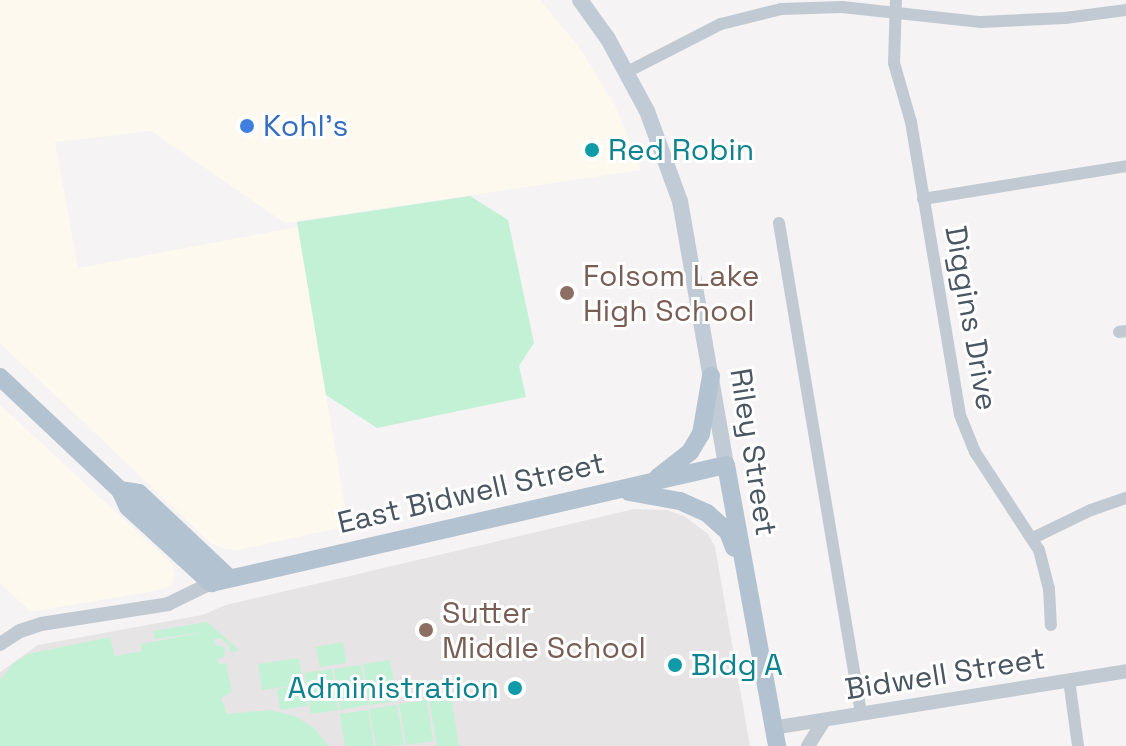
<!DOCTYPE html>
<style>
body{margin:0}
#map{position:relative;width:1126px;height:746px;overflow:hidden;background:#f5f3f3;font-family:"Space Grotesk",sans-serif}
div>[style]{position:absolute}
.commercial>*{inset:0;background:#fdf9ef}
.education>*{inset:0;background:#e6e4e5}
.green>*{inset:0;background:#c3f1d5}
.minor>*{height:12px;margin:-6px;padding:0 6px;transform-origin:6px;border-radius:6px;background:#c1cad2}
.tertiary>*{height:14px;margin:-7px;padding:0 7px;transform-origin:7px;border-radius:7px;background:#c1cad2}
.secondary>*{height:16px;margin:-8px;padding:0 8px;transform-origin:8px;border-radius:8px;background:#c1cbd6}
.primary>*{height:18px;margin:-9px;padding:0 9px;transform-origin:9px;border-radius:9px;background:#b3c2d1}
.dots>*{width:22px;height:22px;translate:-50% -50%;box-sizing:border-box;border:4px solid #fff;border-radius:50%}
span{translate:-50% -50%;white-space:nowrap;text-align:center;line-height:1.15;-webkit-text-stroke:6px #fff;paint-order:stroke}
.shop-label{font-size:30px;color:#366cbe}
.left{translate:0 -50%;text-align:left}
.culture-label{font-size:30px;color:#0d838f}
.right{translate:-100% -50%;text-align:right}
.education-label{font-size:30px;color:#785e54}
.street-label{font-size:30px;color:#4a5661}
</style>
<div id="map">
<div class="commercial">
<i style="clip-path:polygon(0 0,540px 0,579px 47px,616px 107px,641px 170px,285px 223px,151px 131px,55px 142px,78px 268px,298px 227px,348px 526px,238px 550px,224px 549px,212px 544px,0 343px)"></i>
<i style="clip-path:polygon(0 405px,171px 563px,175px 574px,171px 585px,160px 590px,31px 612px,0 583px)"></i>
</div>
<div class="education">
<i style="clip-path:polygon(634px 509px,667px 510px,684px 516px,708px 534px,715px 547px,750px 746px,0 746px,0 672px,38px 645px,202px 615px,226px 605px)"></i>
</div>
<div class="green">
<i style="clip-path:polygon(470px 196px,508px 220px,534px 343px,519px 366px,526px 397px,377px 428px,326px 395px,297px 222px)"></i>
<i style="clip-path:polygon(207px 622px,239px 650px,230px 653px,229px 645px,220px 638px,214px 639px,215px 645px,225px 647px,224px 657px,217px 659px,219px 664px,226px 663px,232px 692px,221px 698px,227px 714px,271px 710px,297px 717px,314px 728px,329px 746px,0 746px,0 680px,13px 664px,28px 654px,110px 637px,115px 656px,142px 651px,141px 644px,211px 631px,155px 639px,153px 631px)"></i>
<i style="clip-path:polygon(343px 642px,346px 663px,320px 667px,316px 647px)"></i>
<i style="clip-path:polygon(299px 658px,303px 684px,262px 690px,258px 664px)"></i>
<i style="clip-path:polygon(390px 660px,397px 701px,369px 705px,363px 664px)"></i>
<i style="clip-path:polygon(361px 665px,368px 705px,340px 710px,334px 669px)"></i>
<i style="clip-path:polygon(332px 669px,338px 710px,311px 714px,304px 673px)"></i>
<i style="clip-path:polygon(304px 685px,307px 706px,280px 710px,277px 689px)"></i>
<i style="clip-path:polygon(451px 696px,459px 746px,437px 746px,429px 699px)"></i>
<i style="clip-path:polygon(427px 700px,433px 741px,406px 745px,399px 704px)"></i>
<i style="clip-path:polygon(397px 705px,404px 745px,376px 746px,369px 709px)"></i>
<i style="clip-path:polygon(368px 710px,374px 746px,345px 746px,340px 714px)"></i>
</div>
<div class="minor">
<i style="left:896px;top:0;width:63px;rotate:91.8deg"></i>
<i style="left:894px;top:63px;width:61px;rotate:73.9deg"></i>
<i style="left:911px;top:122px;width:297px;rotate:80.5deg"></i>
<i style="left:960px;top:415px;width:40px;rotate:68deg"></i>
<i style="left:975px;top:452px;width:117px;rotate:56.9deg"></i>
<i style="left:1039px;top:550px;width:40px;rotate:75.6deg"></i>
<i style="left:1049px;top:589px;width:36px;rotate:87deg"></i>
<i style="left:627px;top:72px;width:106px;rotate:-27.1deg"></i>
<i style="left:721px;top:24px;width:62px;rotate:-14deg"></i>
<i style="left:781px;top:9px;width:61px;rotate:-1.9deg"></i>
<i style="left:842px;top:7px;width:140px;rotate:6.2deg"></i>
<i style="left:981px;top:22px;width:84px;rotate:-2.7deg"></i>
<i style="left:1065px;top:18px;width:62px;rotate:-7.5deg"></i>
<i style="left:923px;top:199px;width:206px;rotate:-9.2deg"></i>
<i style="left:779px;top:223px;width:498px;rotate:80.5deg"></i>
<i style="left:1119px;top:332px;width:7px;rotate:-8deg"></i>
<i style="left:1033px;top:538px;width:64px;rotate:-25.8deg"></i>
<i style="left:1091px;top:510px;width:37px;rotate:-19deg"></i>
<i style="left:1069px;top:680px;width:67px;rotate:82.2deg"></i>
</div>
<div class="tertiary">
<i style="left:0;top:644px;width:24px;rotate:-33deg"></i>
<i style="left:20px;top:631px;width:22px;rotate:-18deg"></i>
<i style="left:41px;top:624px;width:129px;rotate:-8.9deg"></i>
<i style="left:168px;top:604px;width:48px;rotate:-26deg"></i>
<i style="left:772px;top:728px;width:359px;rotate:-9.1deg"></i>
<i style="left:808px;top:746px;width:31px;rotate:-58deg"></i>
</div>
<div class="secondary">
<i style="left:580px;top:0;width:48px;rotate:54.3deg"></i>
<i style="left:608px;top:39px;width:82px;rotate:61.6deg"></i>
<i style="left:647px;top:111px;width:96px;rotate:69.9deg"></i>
<i style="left:680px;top:201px;width:268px;rotate:80.1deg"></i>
</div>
<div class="primary">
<i style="left:0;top:377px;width:165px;rotate:43.3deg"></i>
<i style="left:120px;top:490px;width:19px;rotate:65deg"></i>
<i style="left:128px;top:507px;width:113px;rotate:42.5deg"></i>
<i style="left:211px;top:583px;width:528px;rotate:-12.91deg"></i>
<i style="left:726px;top:465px;width:286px;rotate:79.7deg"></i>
<i style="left:658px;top:477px;width:41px;rotate:-38deg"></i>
<i style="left:690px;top:452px;width:21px;rotate:-59deg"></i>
<i style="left:701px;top:434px;width:59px;rotate:-80.2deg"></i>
<i style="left:120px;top:490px;width:19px;rotate:9deg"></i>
<i style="left:139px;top:493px;width:122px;rotate:43.3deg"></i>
<i style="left:629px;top:492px;width:52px;rotate:10deg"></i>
<i style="left:680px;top:501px;width:30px;rotate:24deg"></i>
<i style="left:707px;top:513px;width:28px;rotate:42deg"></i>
<i style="left:728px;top:532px;width:17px;rotate:69deg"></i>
</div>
<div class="dots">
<i style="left:247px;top:126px;background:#3f7fe0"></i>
<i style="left:592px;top:150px;background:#0f9aa8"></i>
<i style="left:567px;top:293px;background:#8d6e63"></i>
<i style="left:426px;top:630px;background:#8d6e63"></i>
<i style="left:675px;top:665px;background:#0f9aa8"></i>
<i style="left:515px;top:688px;background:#0f9aa8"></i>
</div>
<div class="shop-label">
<span class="left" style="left:263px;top:126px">Kohl's</span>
</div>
<div class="culture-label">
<span class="left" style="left:608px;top:150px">Red Robin</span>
<span class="left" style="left:691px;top:665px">Bldg A</span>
<span class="right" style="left:499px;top:688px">Administration</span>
</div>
<div class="education-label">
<span class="left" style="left:583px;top:293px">Folsom Lake<br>High School</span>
<span class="left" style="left:442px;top:630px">Sutter<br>Middle School</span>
</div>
<div class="street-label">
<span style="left:971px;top:318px;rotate:80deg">Diggins Drive</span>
<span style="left:753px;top:452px;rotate:81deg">Riley Street</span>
<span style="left:471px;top:493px;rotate:-13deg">East Bidwell Street</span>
<span style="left:945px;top:674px;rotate:-9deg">Bidwell Street</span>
</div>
</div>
